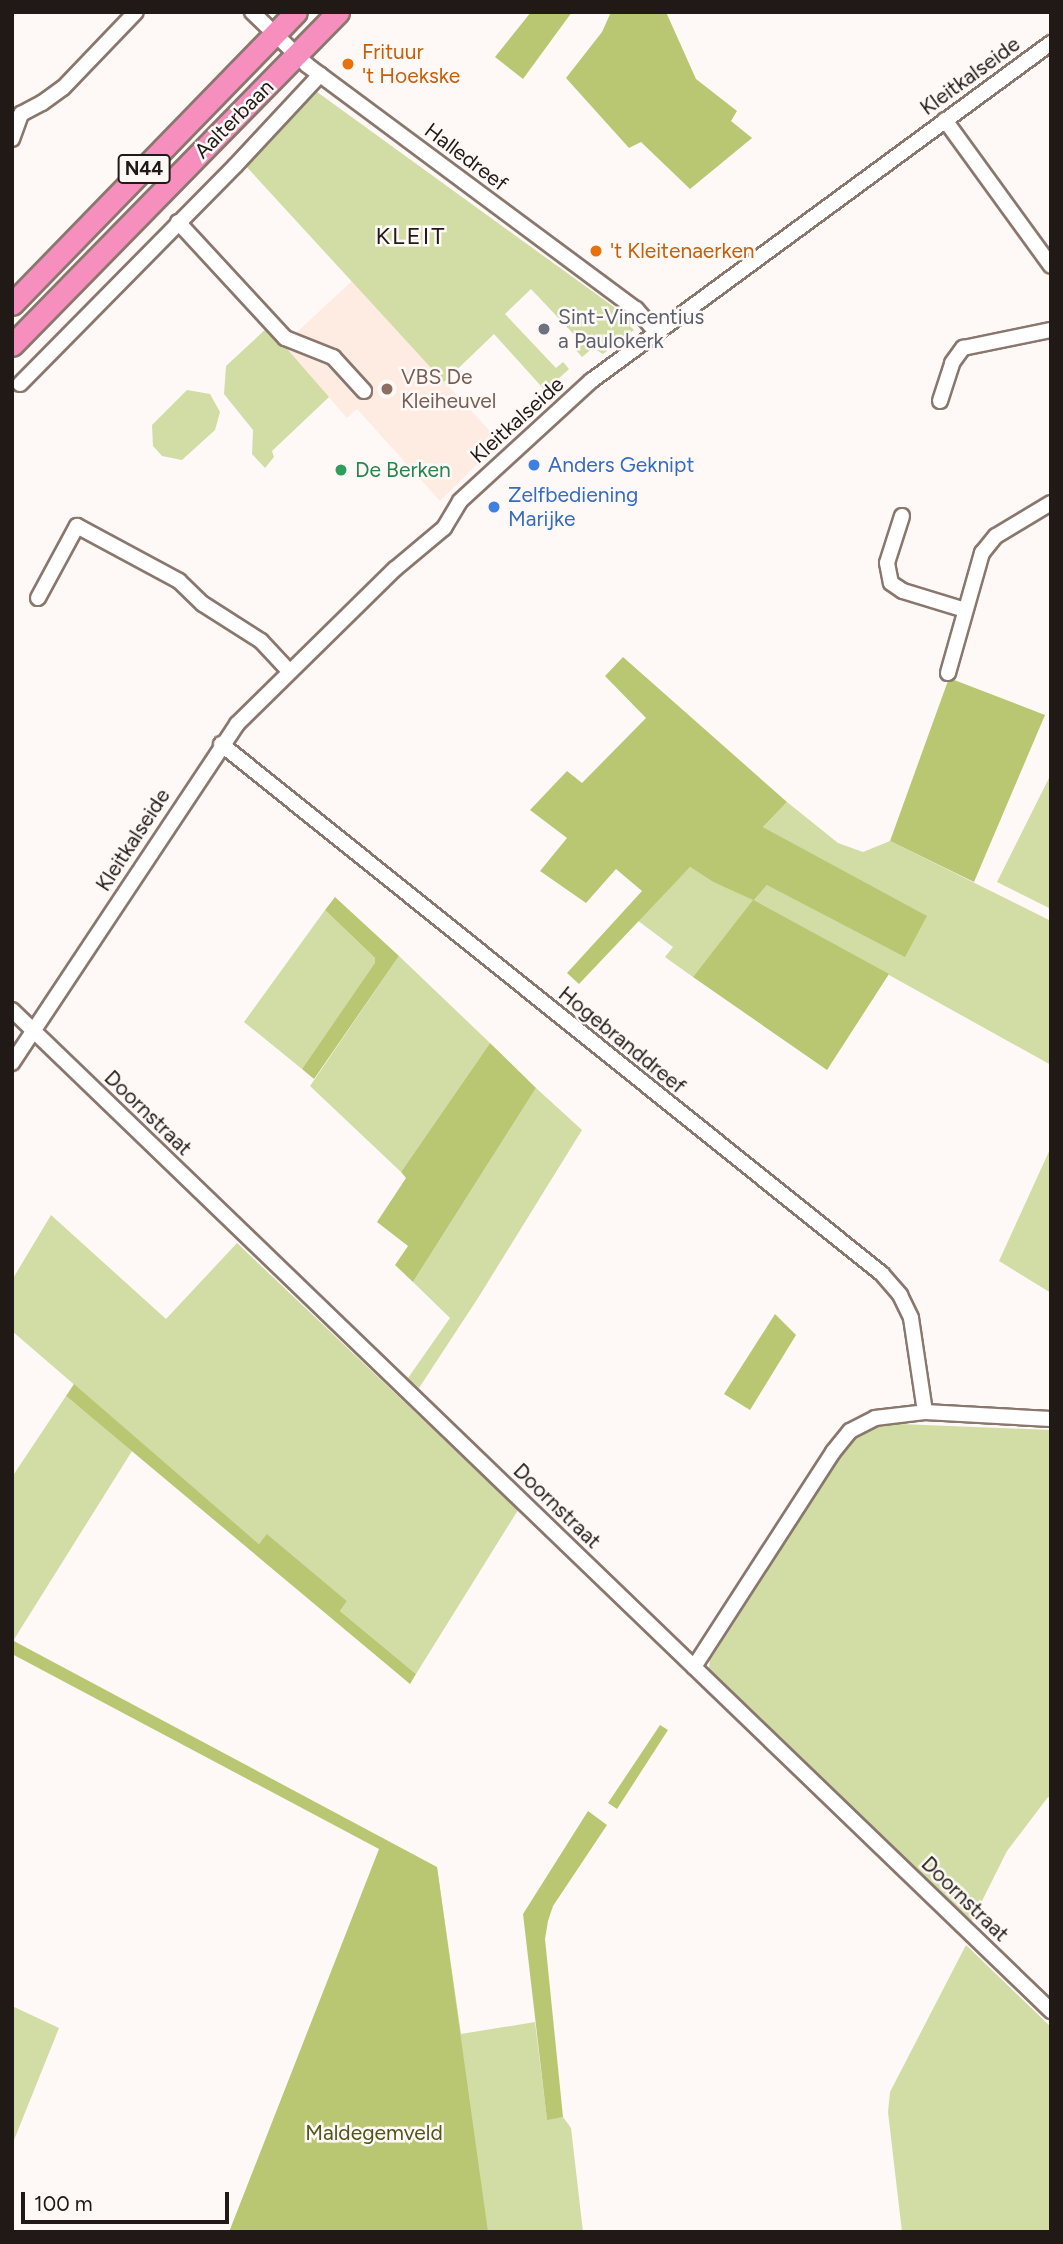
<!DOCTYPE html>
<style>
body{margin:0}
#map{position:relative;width:1063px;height:2244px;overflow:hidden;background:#fef9f7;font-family:Figtree,sans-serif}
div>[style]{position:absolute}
.built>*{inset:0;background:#feece3}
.green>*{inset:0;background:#d2dca5}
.forest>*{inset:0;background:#b9c773}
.roads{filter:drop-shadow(2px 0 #8a776d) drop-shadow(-2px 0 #8a776d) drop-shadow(0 2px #8a776d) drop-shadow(0 -2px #8a776d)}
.minor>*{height:14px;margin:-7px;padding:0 7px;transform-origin:7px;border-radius:7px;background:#fff}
.highway>*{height:21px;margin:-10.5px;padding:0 10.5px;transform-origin:10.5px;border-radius:10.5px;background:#f68fbd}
.dots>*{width:19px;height:19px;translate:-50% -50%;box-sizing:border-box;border:4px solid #fef9f7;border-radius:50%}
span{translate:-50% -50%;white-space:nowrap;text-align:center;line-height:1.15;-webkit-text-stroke:5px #fef9f7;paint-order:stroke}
.shield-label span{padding:2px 5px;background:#fef9f7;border:2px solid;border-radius:5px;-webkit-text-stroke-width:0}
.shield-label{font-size:19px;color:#211915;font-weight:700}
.food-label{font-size:21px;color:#c56008}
.left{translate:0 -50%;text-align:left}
.street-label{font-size:21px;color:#211915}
.worship-label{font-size:21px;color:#5b616d}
.education-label{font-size:21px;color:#785e54}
.shop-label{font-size:21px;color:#366cbe}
.leisure-label{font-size:21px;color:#27864d}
.park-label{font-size:21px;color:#4f571a}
.quarter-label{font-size:24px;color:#211915;letter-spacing:2px}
.frame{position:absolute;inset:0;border:14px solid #211915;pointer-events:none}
.scale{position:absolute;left:21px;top:2192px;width:208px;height:32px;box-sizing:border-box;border:4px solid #211915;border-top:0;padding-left:9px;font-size:21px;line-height:24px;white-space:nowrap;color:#211915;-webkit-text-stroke:5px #fef9f7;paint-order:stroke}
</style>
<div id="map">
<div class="built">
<i style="clip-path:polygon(352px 281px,500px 442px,440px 501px,357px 409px,347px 418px,283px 345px)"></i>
</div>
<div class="green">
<i style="clip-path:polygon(313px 89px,632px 320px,630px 326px,634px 330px,603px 354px,593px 348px,582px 357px,576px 350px,583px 344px,531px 289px,505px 314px,556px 368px,563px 362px,569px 369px,556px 381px,559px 389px,550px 396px,494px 334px,444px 382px,244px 164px)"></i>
<i style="clip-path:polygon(268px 327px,329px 397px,272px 451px,274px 457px,265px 468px,252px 454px,253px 430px,224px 394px,226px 366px)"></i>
<i style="clip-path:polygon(187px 390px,210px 394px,220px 412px,215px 430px,182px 460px,162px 456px,153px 446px,152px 425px)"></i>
<i style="clip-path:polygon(1051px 774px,1051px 909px,997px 882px)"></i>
<i style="clip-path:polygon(787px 802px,838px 843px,863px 852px,890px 841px,1051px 921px,1051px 1065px,754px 900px,693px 977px,665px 957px,673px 947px,637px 920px,690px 867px,713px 882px,754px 900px,767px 885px,926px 916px,763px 827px)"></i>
<i style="clip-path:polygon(325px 910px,375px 958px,375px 964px,302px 1069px,244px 1022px)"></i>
<i style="clip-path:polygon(399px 956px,490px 1043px,401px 1172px,310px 1086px)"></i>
<i style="clip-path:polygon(536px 1088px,582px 1130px,478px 1298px,419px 1388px,408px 1378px,450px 1318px,413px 1282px)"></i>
<i style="clip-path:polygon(1051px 1147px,1051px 1293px,999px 1261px)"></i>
<i style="clip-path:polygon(51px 1215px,166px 1319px,237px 1243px,518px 1510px,416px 1674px,340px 1611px,347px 1601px,268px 1535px,259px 1544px,12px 1331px,12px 1280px)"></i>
<i style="clip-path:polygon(66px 1396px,132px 1451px,13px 1641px,12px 1477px)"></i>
<i style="clip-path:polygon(900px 1424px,1051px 1430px,1051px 1798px,1048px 1797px,1007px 1851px,972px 1921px,714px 1677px,709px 1669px,710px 1660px,850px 1442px,870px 1428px)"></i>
<i style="clip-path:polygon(437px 1867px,461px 2034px,535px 2022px,547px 2119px,563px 2117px,571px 2128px,583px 2232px,229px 2232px)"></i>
<i style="clip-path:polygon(966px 1945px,1051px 2027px,1051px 2232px,902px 2232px,888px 2112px,890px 2092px)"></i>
<i style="clip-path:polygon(12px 2006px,59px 2028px,12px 2145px)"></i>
</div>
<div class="forest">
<i style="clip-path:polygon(531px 12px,572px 12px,523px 79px,495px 57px)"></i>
<i style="clip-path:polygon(611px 12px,666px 12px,696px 79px,737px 111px,731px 121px,752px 138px,690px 189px,641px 142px,629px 148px,566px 78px,602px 32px)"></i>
<i style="clip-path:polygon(623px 657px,787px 802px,763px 827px,927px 916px,905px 957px,767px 885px,754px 900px,889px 974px,827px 1070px,693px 977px,753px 900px,713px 882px,690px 867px,579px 984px,567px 973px,642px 891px,616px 869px,586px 903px,540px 871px,567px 838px,530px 810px,567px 771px,582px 783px,646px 718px,605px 676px)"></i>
<i style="clip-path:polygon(949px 678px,1045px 715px,974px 882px,890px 841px)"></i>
<i style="clip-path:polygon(335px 897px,399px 956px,314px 1079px,302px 1069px,375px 963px,375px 958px,325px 910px)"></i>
<i style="clip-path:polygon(490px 1043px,536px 1088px,413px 1282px,395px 1265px,408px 1246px,377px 1222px,406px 1178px,401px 1172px)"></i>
<i style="clip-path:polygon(775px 1314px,796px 1335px,750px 1410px,724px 1394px)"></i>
<i style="clip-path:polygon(74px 1384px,259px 1544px,267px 1534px,347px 1601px,340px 1611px,416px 1674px,410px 1684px,66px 1396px)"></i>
<i style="clip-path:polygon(12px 1640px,437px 1867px,488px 2232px,229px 2232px,379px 1849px,12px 1654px)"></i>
<i style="clip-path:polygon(660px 1725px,668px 1730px,617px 1809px,608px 1803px)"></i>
<i style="clip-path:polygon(588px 1811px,607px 1825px,553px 1906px,548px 1921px,545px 1939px,563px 2117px,547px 2120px,523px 1914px)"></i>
</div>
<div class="roads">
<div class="minor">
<i style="left:252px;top:12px;width:76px;rotate:43.9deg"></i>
<i style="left:307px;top:65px;width:410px;rotate:36.6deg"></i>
<i style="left:636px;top:309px;width:32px;rotate:49deg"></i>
<i style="left:945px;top:120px;width:180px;rotate:54deg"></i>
<i style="left:12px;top:139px;width:27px;rotate:-70deg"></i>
<i style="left:21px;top:114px;width:24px;rotate:-28deg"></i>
<i style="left:42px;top:103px;width:26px;rotate:-36deg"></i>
<i style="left:63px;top:88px;width:105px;rotate:-46.2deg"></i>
<i style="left:178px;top:222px;width:158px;rotate:47.3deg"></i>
<i style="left:285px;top:338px;width:52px;rotate:21.6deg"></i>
<i style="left:333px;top:357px;width:46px;rotate:47.6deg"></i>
<i style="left:20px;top:384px;width:306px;rotate:-45.4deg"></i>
<i style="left:235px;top:166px;width:125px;rotate:-47deg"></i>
<i style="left:940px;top:401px;width:40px;rotate:-72deg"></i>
<i style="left:952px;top:363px;width:19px;rotate:-54deg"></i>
<i style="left:963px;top:348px;width:90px;rotate:-11.6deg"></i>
<i style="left:902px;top:516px;width:49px;rotate:107.7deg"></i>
<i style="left:887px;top:563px;width:20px;rotate:79deg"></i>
<i style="left:891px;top:583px;width:14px;rotate:34deg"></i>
<i style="left:903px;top:591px;width:65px;rotate:17deg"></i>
<i style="left:38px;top:598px;width:82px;rotate:-61.6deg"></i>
<i style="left:77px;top:526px;width:116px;rotate:28.3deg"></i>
<i style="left:179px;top:581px;width:33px;rotate:44deg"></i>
<i style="left:203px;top:604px;width:69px;rotate:32.5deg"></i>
<i style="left:261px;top:641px;width:42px;rotate:46.9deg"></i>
<i style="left:948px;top:673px;width:125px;rotate:-74.2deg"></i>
<i style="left:982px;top:553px;width:22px;rotate:-51deg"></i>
<i style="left:996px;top:536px;width:64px;rotate:-31deg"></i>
<i style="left:221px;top:744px;width:847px;rotate:38.72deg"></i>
<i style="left:882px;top:1274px;width:28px;rotate:49deg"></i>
<i style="left:900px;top:1295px;width:25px;rotate:64deg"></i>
<i style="left:911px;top:1318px;width:95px;rotate:81.5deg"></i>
<i style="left:12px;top:1010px;width:1443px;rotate:43.93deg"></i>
<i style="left:12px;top:1063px;width:407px;rotate:-56.4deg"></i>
<i style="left:237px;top:724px;width:221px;rotate:-44.5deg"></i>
<i style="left:395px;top:569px;width:64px;rotate:-39.9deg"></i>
<i style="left:444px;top:528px;width:31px;rotate:-59deg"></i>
<i style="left:460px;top:501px;width:178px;rotate:-42.5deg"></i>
<i style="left:591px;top:381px;width:571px;rotate:-36.31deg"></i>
<i style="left:694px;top:1667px;width:256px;rotate:-57.1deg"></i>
<i style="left:833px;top:1452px;width:27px;rotate:-51deg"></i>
<i style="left:850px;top:1431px;width:28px;rotate:-27deg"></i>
<i style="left:875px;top:1418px;width:50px;rotate:-6.8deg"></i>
<i style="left:925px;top:1412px;width:126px;rotate:3.2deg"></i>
</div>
<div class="highway">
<i style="left:12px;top:304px;width:407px;rotate:-45.8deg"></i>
<i style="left:12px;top:345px;width:466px;rotate:-45.6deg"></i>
</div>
</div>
<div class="dots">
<i style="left:348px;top:64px;background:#e8710a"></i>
<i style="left:596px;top:251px;background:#e8710a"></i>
<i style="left:544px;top:329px;background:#6b7280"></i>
<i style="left:387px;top:389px;background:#8d6e63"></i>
<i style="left:534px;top:465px;background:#3f7fe0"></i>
<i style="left:341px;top:470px;background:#2e9e5b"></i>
<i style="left:494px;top:507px;background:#3f7fe0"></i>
</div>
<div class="shield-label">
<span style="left:144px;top:169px">N44</span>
</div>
<div class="food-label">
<span class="left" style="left:362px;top:64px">Frituur<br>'t Hoekske</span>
<span class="left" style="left:610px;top:251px">'t Kleitenaerken</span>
</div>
<div class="street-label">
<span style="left:970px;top:76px;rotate:-36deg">Kleitkalseide</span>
<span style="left:234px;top:119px;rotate:-45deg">Aalterbaan</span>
<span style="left:466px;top:157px;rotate:37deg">Halledreef</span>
<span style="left:517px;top:420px;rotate:-42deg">Kleitkalseide</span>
<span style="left:133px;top:840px;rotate:-57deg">Kleitkalseide</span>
<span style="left:622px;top:1040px;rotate:39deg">Hogebranddreef</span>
<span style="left:148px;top:1113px;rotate:44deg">Doornstraat</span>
<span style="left:557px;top:1506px;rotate:44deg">Doornstraat</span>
<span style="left:965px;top:1899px;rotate:44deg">Doornstraat</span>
</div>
<div class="worship-label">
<span class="left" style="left:558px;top:329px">Sint-Vincentius<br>a Paulokerk</span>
</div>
<div class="education-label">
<span class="left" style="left:401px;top:389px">VBS De<br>Kleiheuvel</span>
</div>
<div class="shop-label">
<span class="left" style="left:548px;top:465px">Anders Geknipt</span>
<span class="left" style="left:508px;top:507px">Zelfbediening<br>Marijke</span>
</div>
<div class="leisure-label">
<span class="left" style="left:355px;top:470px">De Berken</span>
</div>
<div class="park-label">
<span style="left:374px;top:2133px">Maldegemveld</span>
</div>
<div class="quarter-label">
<span style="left:411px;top:236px">KLEIT</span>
</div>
<div class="frame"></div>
<div class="scale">100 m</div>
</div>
